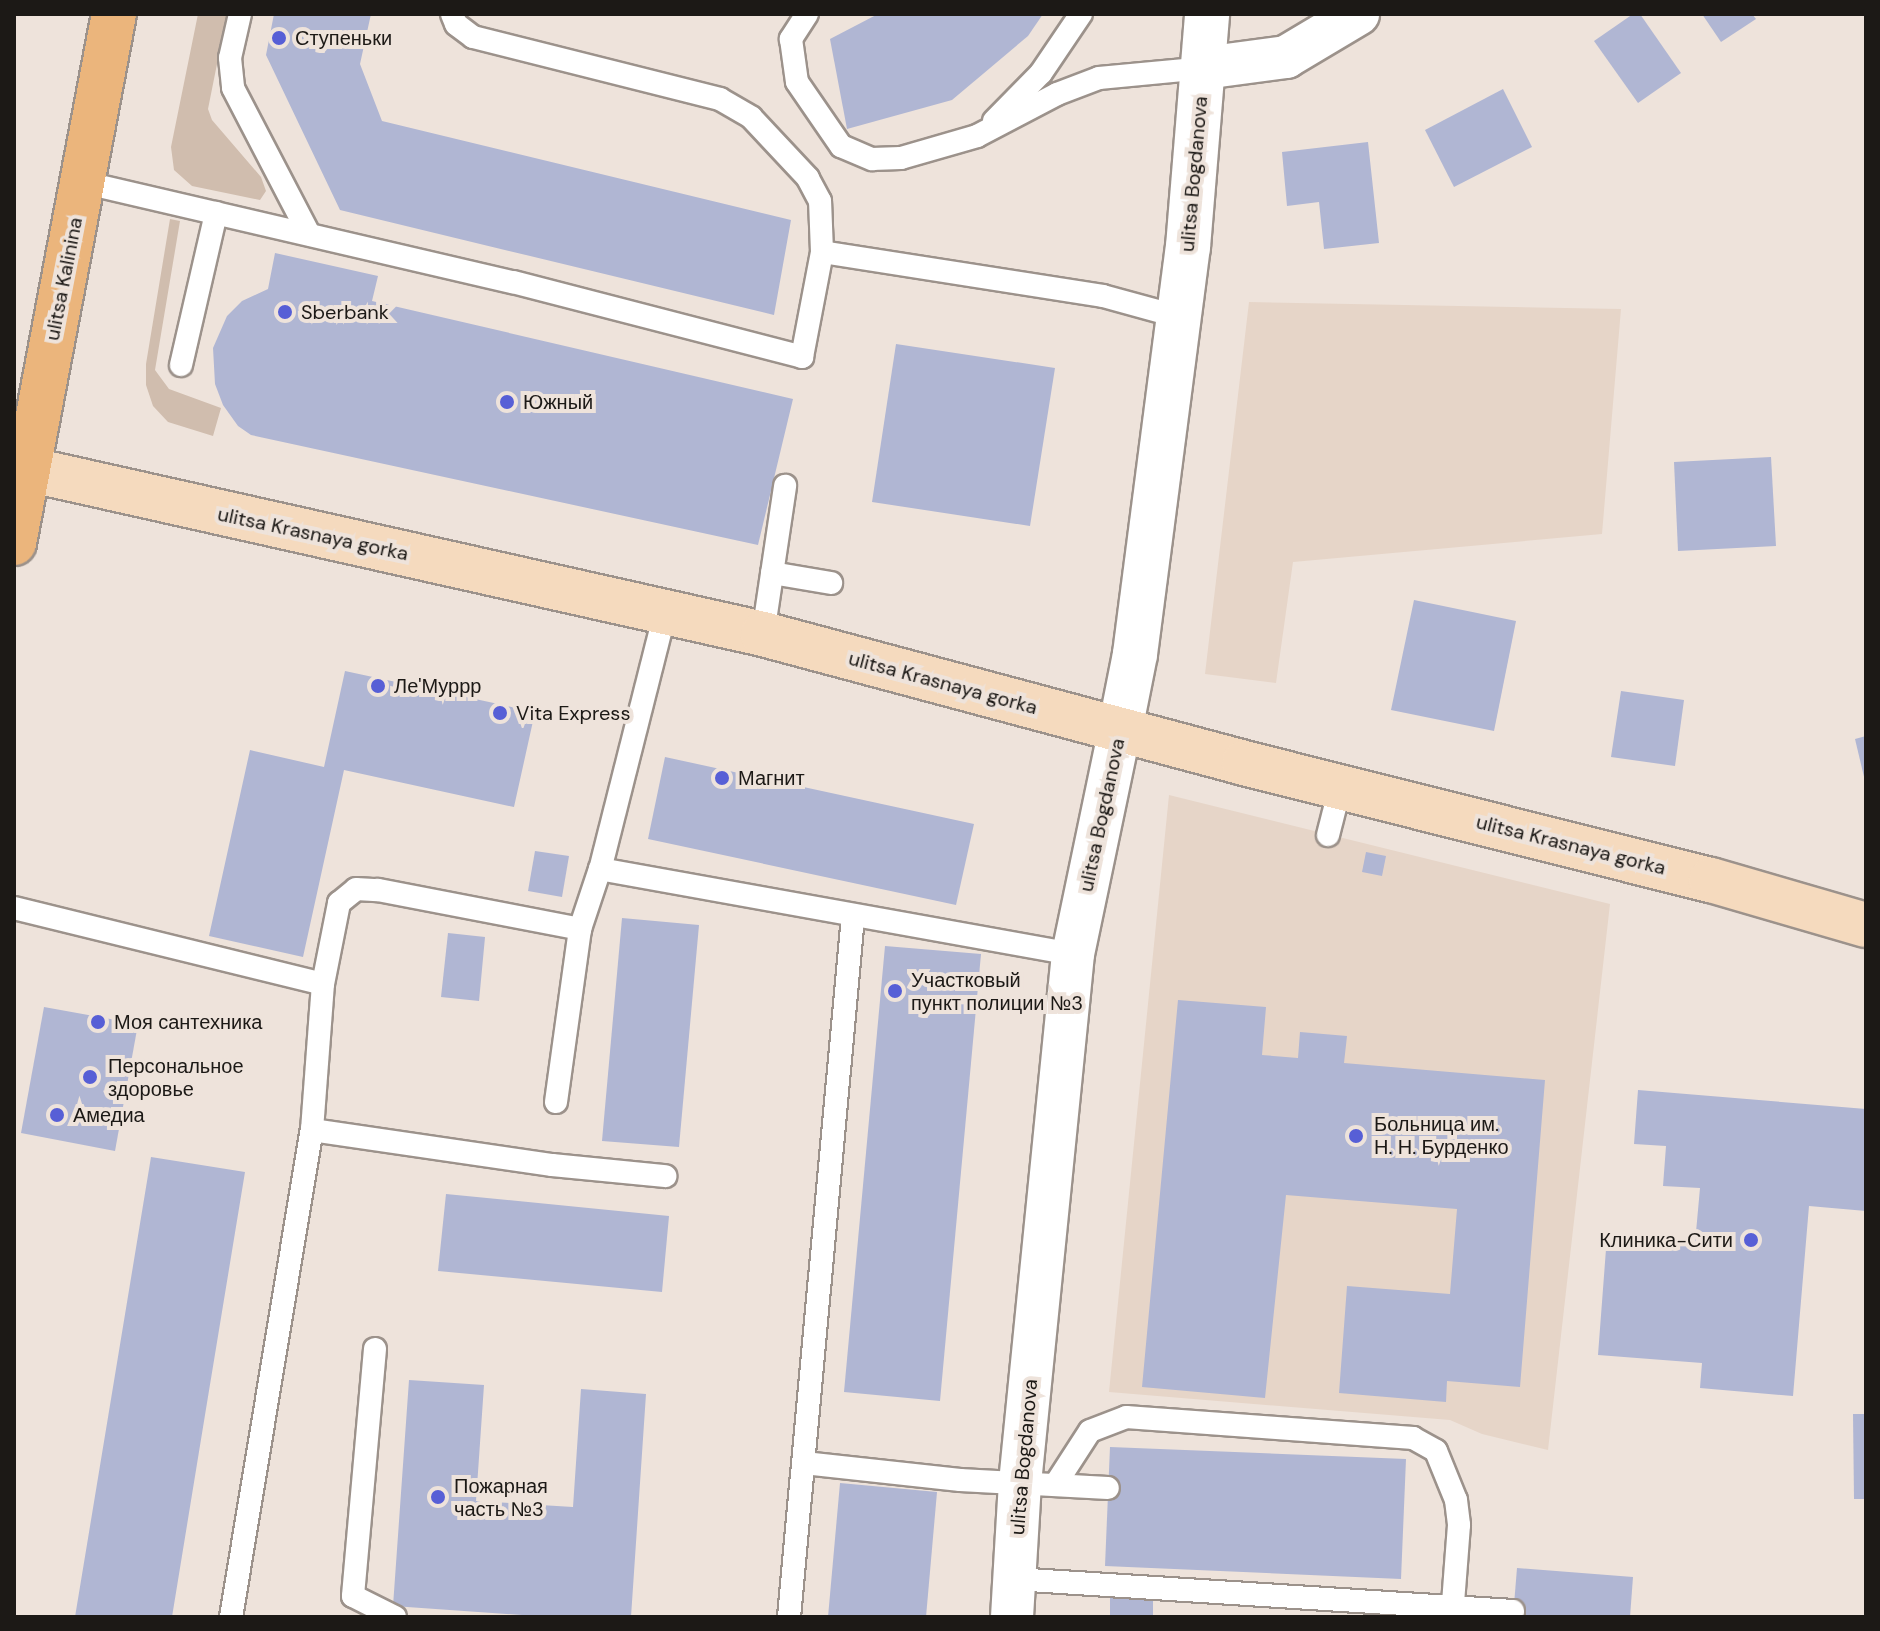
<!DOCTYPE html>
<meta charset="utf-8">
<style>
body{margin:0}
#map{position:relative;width:1880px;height:1631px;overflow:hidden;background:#eee3db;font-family:"DM Sans",sans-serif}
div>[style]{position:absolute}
.built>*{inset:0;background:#e6d5c8}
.green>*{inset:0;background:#d0bdae}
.building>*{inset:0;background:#b0b6d3}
.roads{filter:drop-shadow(2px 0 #9c928b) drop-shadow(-2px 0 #9c928b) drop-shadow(0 2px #9c928b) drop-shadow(0 -2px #9c928b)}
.service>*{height:22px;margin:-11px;padding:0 11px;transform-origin:11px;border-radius:11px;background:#fff}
.minor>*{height:42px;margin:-21px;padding:0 21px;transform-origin:21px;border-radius:21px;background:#fff}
.tertiary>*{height:44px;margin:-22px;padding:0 22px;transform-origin:22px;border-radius:22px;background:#fff}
.secondary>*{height:44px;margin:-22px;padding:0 22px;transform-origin:22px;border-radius:22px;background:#f5dabe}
.primary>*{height:44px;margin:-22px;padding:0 22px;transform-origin:22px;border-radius:22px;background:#ebb57c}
.dots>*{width:22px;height:22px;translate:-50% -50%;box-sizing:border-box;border:4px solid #eee3db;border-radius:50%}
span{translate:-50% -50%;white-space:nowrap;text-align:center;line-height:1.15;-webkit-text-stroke:8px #eee3db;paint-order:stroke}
.poi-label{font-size:20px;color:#1c1916}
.left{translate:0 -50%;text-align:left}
.right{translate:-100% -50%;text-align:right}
.street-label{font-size:20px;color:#1c1916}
.frame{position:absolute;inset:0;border:16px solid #1c1916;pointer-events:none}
</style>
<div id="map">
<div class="built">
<i style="clip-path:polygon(1249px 302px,1621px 309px,1602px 534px,1293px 562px,1276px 683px,1205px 674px)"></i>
<i style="clip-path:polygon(1169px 795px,1610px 904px,1548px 1450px,1482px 1434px,1450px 1420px,1109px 1392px)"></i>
</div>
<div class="green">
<i style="clip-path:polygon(198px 14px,227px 14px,208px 109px,212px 120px,261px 177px,266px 191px,260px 200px,192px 186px,174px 170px,171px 147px)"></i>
<i style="clip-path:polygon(170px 219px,180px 221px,155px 370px,169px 389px,221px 408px,213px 436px,168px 422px,153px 406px,146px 385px,146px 364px)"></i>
</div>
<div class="building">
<i style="clip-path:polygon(274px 14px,371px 14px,360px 64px,382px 121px,791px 220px,774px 315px,340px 210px,266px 55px)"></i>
<i style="clip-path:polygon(878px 14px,1043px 14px,1028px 36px,952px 100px,847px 129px,830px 39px)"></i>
<i style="clip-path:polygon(1633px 14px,1640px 14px,1681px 73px,1638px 103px,1594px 41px)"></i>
<i style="clip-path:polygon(1702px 14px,1752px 14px,1756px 19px,1721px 42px)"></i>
<i style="clip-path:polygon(1503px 89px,1532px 147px,1454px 187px,1425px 130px)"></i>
<i style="clip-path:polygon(1368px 142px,1379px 243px,1324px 249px,1319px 202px,1287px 206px,1282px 152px)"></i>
<i style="clip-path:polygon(275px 253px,378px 276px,372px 301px,793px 399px,758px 545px,251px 435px,238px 426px,223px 405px,215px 384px,213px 348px,227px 316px,242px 301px,268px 289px)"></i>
<i style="clip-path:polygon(896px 344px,1055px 368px,1030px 526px,872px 502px)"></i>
<i style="clip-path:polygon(1771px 457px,1776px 546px,1678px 551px,1674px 462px)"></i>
<i style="clip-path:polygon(1414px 600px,1516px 621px,1494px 731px,1391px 710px)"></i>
<i style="clip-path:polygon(345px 671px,535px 712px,514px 807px,344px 770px,303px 957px,209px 936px,250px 750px,324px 767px)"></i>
<i style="clip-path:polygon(1621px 691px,1684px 700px,1675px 766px,1611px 757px)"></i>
<i style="clip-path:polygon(1866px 736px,1866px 781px,1865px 781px,1855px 739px)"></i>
<i style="clip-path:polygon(665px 757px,974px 824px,956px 905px,648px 839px)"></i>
<i style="clip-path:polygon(535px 851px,569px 856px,562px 897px,528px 891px)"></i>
<i style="clip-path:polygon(1366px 852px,1386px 856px,1382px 876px,1362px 872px)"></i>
<i style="clip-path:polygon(622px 918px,699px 925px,679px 1147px,602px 1141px)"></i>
<i style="clip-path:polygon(448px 933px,485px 937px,479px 1001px,441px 997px)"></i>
<i style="clip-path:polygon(885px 946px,981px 954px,940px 1401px,844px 1392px)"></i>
<i style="clip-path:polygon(1178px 1000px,1266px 1007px,1262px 1055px,1298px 1058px,1300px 1032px,1347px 1036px,1344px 1063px,1545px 1080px,1520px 1387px,1447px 1381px,1446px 1402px,1339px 1393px,1347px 1286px,1450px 1294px,1457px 1209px,1286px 1195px,1265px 1398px,1142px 1387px)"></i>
<i style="clip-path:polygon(44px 1007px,138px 1024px,115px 1151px,21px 1133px)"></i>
<i style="clip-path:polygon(1638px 1090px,1866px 1109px,1866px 1211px,1809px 1206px,1793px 1396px,1700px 1388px,1702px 1363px,1598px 1355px,1607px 1236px,1695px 1243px,1700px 1188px,1663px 1186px,1666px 1146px,1634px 1144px)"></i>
<i style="clip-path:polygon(151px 1157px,245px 1172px,205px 1415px,172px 1617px,75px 1617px)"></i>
<i style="clip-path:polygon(446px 1194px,669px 1216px,662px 1292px,438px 1271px)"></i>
<i style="clip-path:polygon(409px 1380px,484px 1385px,476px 1501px,573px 1507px,581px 1389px,646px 1394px,631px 1617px,550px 1617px,393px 1606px)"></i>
<i style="clip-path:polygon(1853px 1414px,1866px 1414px,1866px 1499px,1854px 1499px)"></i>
<i style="clip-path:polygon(1110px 1447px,1406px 1459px,1401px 1579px,1105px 1566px)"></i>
<i style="clip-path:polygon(840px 1483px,937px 1492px,926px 1617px,828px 1617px)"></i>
<i style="clip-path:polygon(1517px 1568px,1633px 1577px,1630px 1617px,1513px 1617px)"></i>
<i style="clip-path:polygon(1110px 1598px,1153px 1598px,1153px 1617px,1110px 1617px)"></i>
</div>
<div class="roads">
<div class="service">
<i style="left:240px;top:14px;width:45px;rotate:102.8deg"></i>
<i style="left:230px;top:58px;width:30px;rotate:84deg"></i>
<i style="left:233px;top:88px;width:165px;rotate:62.5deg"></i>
<i style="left:807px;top:14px;width:30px;rotate:123deg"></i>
<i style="left:791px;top:39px;width:43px;rotate:82.1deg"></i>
<i style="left:797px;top:82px;width:78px;rotate:55.5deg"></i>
<i style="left:841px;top:146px;width:34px;rotate:23deg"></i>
<i style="left:872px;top:159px;width:29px;rotate:-2deg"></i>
<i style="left:901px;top:158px;width:79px;rotate:-16.1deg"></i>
<i style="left:977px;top:136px;width:90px;rotate:-27.7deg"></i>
<i style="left:1057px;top:94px;width:45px;rotate:-20.9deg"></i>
<i style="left:1099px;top:78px;width:105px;rotate:-5.4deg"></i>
<i style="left:994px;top:121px;width:67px;rotate:-45.6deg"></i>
<i style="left:1041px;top:73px;width:71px;rotate:-55.9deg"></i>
<i style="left:82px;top:182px;width:442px;rotate:13.1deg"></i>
<i style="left:513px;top:282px;width:299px;rotate:14.5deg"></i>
<i style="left:802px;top:357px;width:107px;rotate:-79.2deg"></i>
<i style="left:822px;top:252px;width:51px;rotate:-92.2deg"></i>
<i style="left:820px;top:201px;width:26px;rotate:-118deg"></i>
<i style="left:808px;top:178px;width:83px;rotate:-133.1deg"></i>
<i style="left:751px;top:117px;width:36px;rotate:-150deg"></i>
<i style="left:720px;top:99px;width:255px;rotate:-165.9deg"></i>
<i style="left:473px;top:37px;width:21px;rotate:-143deg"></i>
<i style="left:456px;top:24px;width:11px;rotate:-112deg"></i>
<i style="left:822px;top:252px;width:284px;rotate:8.9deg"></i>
<i style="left:1103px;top:296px;width:79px;rotate:15.4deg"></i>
<i style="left:181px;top:365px;width:156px;rotate:-77deg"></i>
<i style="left:772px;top:573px;width:60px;rotate:9.6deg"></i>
<i style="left:665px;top:613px;width:264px;rotate:104.2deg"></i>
<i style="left:600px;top:869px;width:481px;rotate:10.2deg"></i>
<i style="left:763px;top:634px;width:150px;rotate:-81.5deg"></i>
<i style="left:1328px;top:835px;width:49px;rotate:-75.7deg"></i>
<i style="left:14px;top:908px;width:318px;rotate:13.8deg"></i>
<i style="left:323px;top:984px;width:83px;rotate:-78.8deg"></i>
<i style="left:339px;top:903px;width:22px;rotate:-39deg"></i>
<i style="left:356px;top:889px;width:22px;rotate:3deg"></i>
<i style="left:378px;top:890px;width:206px;rotate:10.9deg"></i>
<i style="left:556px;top:1102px;width:175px;rotate:-82.1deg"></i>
<i style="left:580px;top:929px;width:63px;rotate:-71.6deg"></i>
<i style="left:312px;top:1130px;width:243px;rotate:8.3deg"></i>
<i style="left:552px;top:1165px;width:114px;rotate:5.6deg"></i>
<i style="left:375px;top:1349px;width:248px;rotate:95.1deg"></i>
<i style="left:353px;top:1596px;width:47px;rotate:26.6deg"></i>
<i style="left:804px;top:1463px;width:157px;rotate:6.2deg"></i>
<i style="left:960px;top:1480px;width:148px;rotate:3.1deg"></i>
<i style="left:1055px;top:1485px;width:64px;rotate:-57.1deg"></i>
<i style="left:1090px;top:1431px;width:39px;rotate:-21deg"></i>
<i style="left:1126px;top:1417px;width:288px;rotate:4.2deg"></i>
<i style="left:1413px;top:1438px;width:26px;rotate:29deg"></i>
<i style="left:1436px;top:1451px;width:53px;rotate:67.8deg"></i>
<i style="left:1456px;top:1500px;width:25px;rotate:83deg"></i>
<i style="left:1459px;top:1525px;width:92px;rotate:94.4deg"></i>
<i style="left:1014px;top:1579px;width:500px;rotate:3.67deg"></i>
<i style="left:231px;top:1617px;width:494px;rotate:-80.6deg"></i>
<i style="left:312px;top:1130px;width:146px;rotate:-85.7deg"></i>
<i style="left:789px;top:1617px;width:704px;rotate:-84.78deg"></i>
</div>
<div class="minor">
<i style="left:1204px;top:68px;width:83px;rotate:-7.6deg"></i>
<i style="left:1286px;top:57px;width:84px;rotate:-30.8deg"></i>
<i style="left:1012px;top:1617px;width:134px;rotate:-86.6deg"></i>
<i style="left:1020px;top:1483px;width:532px;rotate:-84.28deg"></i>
<i style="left:1073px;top:954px;width:229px;rotate:-78.2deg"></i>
</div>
<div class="tertiary">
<i style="left:1120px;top:730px;width:77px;rotate:-78.8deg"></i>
<i style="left:1135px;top:654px;width:410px;rotate:-82.6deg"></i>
<i style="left:1188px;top:247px;width:234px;rotate:-85.3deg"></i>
</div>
<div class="secondary">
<i style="left:14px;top:466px;width:768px;rotate:12.64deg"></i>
<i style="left:763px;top:634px;width:498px;rotate:15deg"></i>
<i style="left:1244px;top:763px;width:481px;rotate:14.1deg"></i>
<i style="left:1711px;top:880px;width:161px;rotate:16.2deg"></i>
</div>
<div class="primary">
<i style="left:14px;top:543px;width:538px;rotate:-79.3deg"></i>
</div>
</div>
<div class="dots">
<i style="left:279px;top:38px;background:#575fd6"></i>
<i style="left:285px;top:312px;background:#575fd6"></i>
<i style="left:507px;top:402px;background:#575fd6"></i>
<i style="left:378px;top:686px;background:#575fd6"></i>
<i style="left:500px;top:713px;background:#575fd6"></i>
<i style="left:722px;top:778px;background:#575fd6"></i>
<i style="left:895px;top:991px;background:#575fd6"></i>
<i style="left:98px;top:1022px;background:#575fd6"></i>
<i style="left:90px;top:1077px;background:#575fd6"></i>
<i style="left:57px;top:1115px;background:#575fd6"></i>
<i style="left:1356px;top:1136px;background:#575fd6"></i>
<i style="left:1751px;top:1240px;background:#575fd6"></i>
<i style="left:438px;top:1497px;background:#575fd6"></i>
</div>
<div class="poi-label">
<span class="left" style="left:295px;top:38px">Ступеньки</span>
<span class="left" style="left:301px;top:312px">Sberbank</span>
<span class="left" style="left:523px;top:402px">Южный</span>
<span class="left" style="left:394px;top:686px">Ле'Муррр</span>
<span class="left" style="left:516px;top:713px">Vita Express</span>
<span class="left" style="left:738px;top:778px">Магнит</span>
<span class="left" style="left:911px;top:992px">Участковый<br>пункт полиции №3</span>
<span class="left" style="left:114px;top:1022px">Моя сантехника</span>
<span class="left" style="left:108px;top:1078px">Персональное<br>здоровье</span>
<span class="left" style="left:73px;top:1115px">Амедиа</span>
<span class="left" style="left:1374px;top:1136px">Больница им.<br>Н. Н. Бурденко</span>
<span class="right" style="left:1733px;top:1240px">Клиника-Сити</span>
<span class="left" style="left:454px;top:1498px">Пожарная<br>часть №3</span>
</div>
<div class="street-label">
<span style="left:1194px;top:174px;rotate:-85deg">ulitsa Bogdanova</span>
<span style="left:64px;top:279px;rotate:-79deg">ulitsa Kalinina</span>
<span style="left:313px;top:534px;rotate:12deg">ulitsa Krasnaya gorka</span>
<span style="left:943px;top:683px;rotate:15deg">ulitsa Krasnaya gorka</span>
<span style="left:1102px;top:815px;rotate:-78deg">ulitsa Bogdanova</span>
<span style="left:1571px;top:845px;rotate:14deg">ulitsa Krasnaya gorka</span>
<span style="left:1024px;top:1457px;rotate:-85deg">ulitsa Bogdanova</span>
</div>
<div class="frame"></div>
</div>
